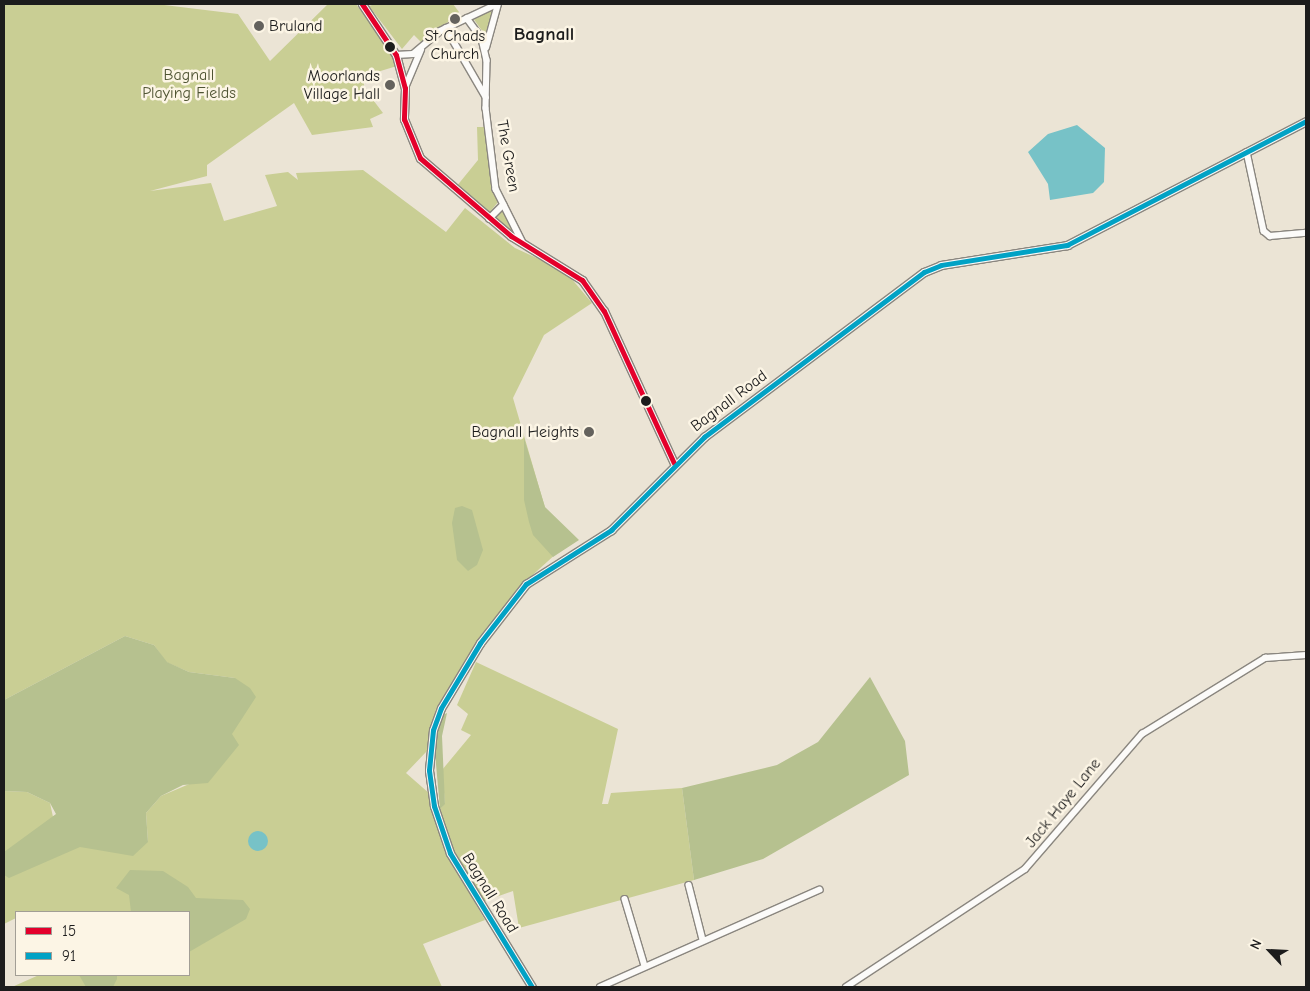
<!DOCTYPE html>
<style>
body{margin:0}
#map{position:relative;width:1310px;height:991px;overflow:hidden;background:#ebe4d5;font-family:"Comic Neue",sans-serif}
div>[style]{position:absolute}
.green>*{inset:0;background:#c9ce94}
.forest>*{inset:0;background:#b6c18f}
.water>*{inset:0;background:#77c2c7}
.round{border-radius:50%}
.roads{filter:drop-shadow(1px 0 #8a867f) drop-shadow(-1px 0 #8a867f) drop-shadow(0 1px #8a867f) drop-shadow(0 -1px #8a867f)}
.minor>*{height:5.5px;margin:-2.75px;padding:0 2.75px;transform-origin:2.75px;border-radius:2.75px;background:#fcfbf9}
.tertiary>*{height:7px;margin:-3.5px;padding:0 3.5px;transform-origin:3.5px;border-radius:3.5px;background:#fcfbf9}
.bus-1>*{height:5px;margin:-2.5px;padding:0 2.5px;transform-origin:2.5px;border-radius:2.5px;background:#e4002b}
.bus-2>*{height:5px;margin:-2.5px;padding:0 2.5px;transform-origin:2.5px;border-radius:2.5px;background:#01a2c5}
.dots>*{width:14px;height:14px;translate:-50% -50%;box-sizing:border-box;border:2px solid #fcf5e5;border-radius:50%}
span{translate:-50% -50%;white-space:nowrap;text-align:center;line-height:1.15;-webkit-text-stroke:5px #fcf5e5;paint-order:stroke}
.poi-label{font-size:16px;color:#1c1c1c}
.left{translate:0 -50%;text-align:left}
.right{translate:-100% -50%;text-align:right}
.park-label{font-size:16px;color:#4f5433}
.street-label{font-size:16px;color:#1c1c1c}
.quarter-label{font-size:19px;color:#1c1c1c;font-weight:700}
.frame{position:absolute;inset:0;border:5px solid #1c1c1c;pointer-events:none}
.legend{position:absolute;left:15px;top:911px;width:175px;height:65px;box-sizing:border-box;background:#fcf5e5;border:1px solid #a29e95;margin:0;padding:6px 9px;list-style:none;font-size:15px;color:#1c1c1c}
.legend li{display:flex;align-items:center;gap:10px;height:25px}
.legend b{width:25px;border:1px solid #a29e95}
.north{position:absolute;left:1245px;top:926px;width:50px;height:50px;-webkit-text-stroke:4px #fcf5e5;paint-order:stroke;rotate:295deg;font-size:14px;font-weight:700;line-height:20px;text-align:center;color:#1c1c1c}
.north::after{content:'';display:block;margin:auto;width:18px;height:22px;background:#1c1c1c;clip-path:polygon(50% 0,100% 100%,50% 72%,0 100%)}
</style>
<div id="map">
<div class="green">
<i style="clip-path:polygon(4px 4px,156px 4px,238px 14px,270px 61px,328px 4px,356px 4px,388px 47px,397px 66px,364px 76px,364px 88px,383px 113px,370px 119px,373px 127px,312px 135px,294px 103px,207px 165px,207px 176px,150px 191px,211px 183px,224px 221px,277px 206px,265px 175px,288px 172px,298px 180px,296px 173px,363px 170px,446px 232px,465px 208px,515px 248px,565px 271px,592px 303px,544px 335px,513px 398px,558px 552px,526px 581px,470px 653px,436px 709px,427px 751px,406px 773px,430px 794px,447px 854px,485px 920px,423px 944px,442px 987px,12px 987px,39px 975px,189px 975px,189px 912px,16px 912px,16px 918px,4px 924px,4px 791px,27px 792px,50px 803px,53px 817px,148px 842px,146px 813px,161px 796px,194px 782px,235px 678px,189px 672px,166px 662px,154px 645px,125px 636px,4px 700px)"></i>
<i style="clip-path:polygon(375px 4px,453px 4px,459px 12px,423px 44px,414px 35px,402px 49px,369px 6px)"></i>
<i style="clip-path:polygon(491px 9px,492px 13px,485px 35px,473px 18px)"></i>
<i style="clip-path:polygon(477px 127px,487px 127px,491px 180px,498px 202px,489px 213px,456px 187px,478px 160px)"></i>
<i style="clip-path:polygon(500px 211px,504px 212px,514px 233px,495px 218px)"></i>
<i style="clip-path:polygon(476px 662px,618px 729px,602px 804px,608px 804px,611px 793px,682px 788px,694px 880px,519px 928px,513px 891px,482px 902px,453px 852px,440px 809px,445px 803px,442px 770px,471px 735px,461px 730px,468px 714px,457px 705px)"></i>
</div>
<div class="forest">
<i style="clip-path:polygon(524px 438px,545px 507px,579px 540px,553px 557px,533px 535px,529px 522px,524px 500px)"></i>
<i style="clip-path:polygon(462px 506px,472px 510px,483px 550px,477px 565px,468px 571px,457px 560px,452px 523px,455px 508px)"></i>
<i style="clip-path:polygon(125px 636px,154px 645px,167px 662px,189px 672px,235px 678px,250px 688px,256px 697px,232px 734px,239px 745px,208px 783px,183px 785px,161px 796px,146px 813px,148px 842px,133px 856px,80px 847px,9px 878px,4px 875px,4px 852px,56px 814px,50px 803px,27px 792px,4px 791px,4px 700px)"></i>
<i style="clip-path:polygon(870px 677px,905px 741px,909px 775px,763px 859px,694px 880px,682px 788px,777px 765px,818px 742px)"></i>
<i style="clip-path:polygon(447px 713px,442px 736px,445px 804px,440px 809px,434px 742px,441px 716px)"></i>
<i style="clip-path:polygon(130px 870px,163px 871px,188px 887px,196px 898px,243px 900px,250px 909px,246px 919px,189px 952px,189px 912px,131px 912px,129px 895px,116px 888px)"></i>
<i style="clip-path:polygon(79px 975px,117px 975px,117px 979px,113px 987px,86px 987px)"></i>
</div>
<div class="water">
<i style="clip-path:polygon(1077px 125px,1105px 148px,1104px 182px,1093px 193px,1050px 200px,1048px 184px,1028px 152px,1048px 134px)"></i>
<i class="round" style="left:248px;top:831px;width:20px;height:20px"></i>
</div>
<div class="roads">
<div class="minor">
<i style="left:467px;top:18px;width:26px;rotate:54deg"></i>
<i style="left:482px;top:39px;width:22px;rotate:77deg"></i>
<i style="left:487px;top:60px;width:48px;rotate:91.2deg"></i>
<i style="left:486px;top:108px;width:82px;rotate:83deg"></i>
<i style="left:496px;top:189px;width:60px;rotate:63.4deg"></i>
<i style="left:446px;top:28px;width:80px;rotate:59.9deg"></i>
<i style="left:486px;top:48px;width:46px;rotate:-74.7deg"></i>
<i style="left:396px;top:55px;width:17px;rotate:-3deg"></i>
<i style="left:413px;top:54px;width:35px;rotate:-40deg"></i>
<i style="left:440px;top:31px;width:63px;rotate:-25.3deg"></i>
<i style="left:405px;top:88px;width:41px;rotate:-67.2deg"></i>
<i style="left:1247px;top:152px;width:81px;rotate:77.9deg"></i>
<i style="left:1264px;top:231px;width:8px;rotate:40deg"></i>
<i style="left:1270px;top:236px;width:36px;rotate:-5deg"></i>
<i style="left:489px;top:219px;width:20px;rotate:-45deg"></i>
<i style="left:689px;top:885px;width:57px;rotate:75.7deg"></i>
<i style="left:625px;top:899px;width:70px;rotate:73.4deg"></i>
<i style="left:600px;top:987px;width:240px;rotate:-23.9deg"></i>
<i style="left:846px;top:987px;width:214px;rotate:-33.4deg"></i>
<i style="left:1025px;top:869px;width:179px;rotate:-49.1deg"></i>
<i style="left:1142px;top:734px;width:145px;rotate:-31.7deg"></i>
<i style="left:1265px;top:658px;width:41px;rotate:-4.2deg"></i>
</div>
<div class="tertiary">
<i style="left:362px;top:4px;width:61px;rotate:56.3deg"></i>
<i style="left:396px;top:55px;width:34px;rotate:75deg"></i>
<i style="left:405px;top:88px;width:31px;rotate:92deg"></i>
<i style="left:404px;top:119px;width:42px;rotate:67.7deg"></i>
<i style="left:420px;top:158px;width:120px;rotate:40.6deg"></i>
<i style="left:511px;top:236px;width:84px;rotate:31.8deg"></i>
<i style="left:582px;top:280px;width:38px;rotate:55deg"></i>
<i style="left:604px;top:311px;width:167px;rotate:65.3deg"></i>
<i style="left:532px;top:987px;width:157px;rotate:-121.5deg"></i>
<i style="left:450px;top:853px;width:50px;rotate:-108.8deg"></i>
<i style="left:434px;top:806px;width:36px;rotate:-98deg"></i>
<i style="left:429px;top:770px;width:40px;rotate:-84.3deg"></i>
<i style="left:433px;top:730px;width:23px;rotate:-70deg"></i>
<i style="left:441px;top:708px;width:76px;rotate:-59deg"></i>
<i style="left:480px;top:643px;width:75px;rotate:-52.1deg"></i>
<i style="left:526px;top:584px;width:101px;rotate:-32.4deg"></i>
<i style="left:611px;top:530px;width:132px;rotate:-45deg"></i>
<i style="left:704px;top:437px;width:275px;rotate:-36.9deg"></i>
<i style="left:924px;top:272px;width:18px;rotate:-22deg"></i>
<i style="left:941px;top:265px;width:128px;rotate:-9deg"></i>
<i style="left:1067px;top:245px;width:269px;rotate:-27.4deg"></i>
</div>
</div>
<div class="bus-1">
<i style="left:362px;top:4px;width:61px;rotate:56.3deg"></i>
<i style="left:396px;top:55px;width:34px;rotate:75deg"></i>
<i style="left:405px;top:88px;width:31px;rotate:92deg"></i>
<i style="left:404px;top:119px;width:42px;rotate:67.7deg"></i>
<i style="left:420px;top:158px;width:120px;rotate:40.6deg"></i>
<i style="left:511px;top:236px;width:84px;rotate:31.8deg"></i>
<i style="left:582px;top:280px;width:38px;rotate:55deg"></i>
<i style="left:604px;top:311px;width:167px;rotate:65.3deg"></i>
</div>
<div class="bus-2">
<i style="left:532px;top:987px;width:157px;rotate:-121.5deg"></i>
<i style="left:450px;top:853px;width:50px;rotate:-108.8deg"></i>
<i style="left:434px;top:806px;width:36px;rotate:-98deg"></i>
<i style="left:429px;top:770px;width:40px;rotate:-84.3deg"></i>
<i style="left:433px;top:730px;width:23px;rotate:-70deg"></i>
<i style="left:441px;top:708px;width:76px;rotate:-59deg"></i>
<i style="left:480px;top:643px;width:75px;rotate:-52.1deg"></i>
<i style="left:526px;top:584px;width:101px;rotate:-32.4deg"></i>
<i style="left:611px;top:530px;width:132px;rotate:-45deg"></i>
<i style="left:704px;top:437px;width:275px;rotate:-36.9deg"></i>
<i style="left:924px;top:272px;width:18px;rotate:-22deg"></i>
<i style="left:941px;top:265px;width:128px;rotate:-9deg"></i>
<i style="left:1067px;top:245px;width:269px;rotate:-27.4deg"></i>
</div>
<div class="dots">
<i style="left:455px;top:19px;background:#64625d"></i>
<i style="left:259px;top:26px;background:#64625d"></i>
<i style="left:390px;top:47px;background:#1c1c1c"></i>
<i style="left:390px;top:85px;background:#64625d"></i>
<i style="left:646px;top:401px;background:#1c1c1c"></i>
<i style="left:589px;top:432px;background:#64625d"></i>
</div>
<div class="poi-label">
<span class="left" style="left:269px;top:26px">Bruland</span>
<span style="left:455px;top:45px">St Chads<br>Church</span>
<span class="right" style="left:380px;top:85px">Moorlands<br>Village Hall</span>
<span class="right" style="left:579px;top:432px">Bagnall Heights</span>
</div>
<div class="park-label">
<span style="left:189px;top:84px">Bagnall<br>Playing Fields</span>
</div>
<div class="street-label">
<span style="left:508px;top:156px;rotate:80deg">The Green</span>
<span style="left:729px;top:401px;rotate:-37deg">Bagnall Road</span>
<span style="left:1063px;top:803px;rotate:-51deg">Jack Haye Lane</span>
<span style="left:490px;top:893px;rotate:58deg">Bagnall Road</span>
</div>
<div class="quarter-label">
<span style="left:544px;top:35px">Bagnall</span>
</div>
<div class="frame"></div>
<ul class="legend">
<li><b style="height:6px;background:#e4002b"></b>15</li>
<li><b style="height:6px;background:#01a2c5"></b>91</li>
</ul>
<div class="north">N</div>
</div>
